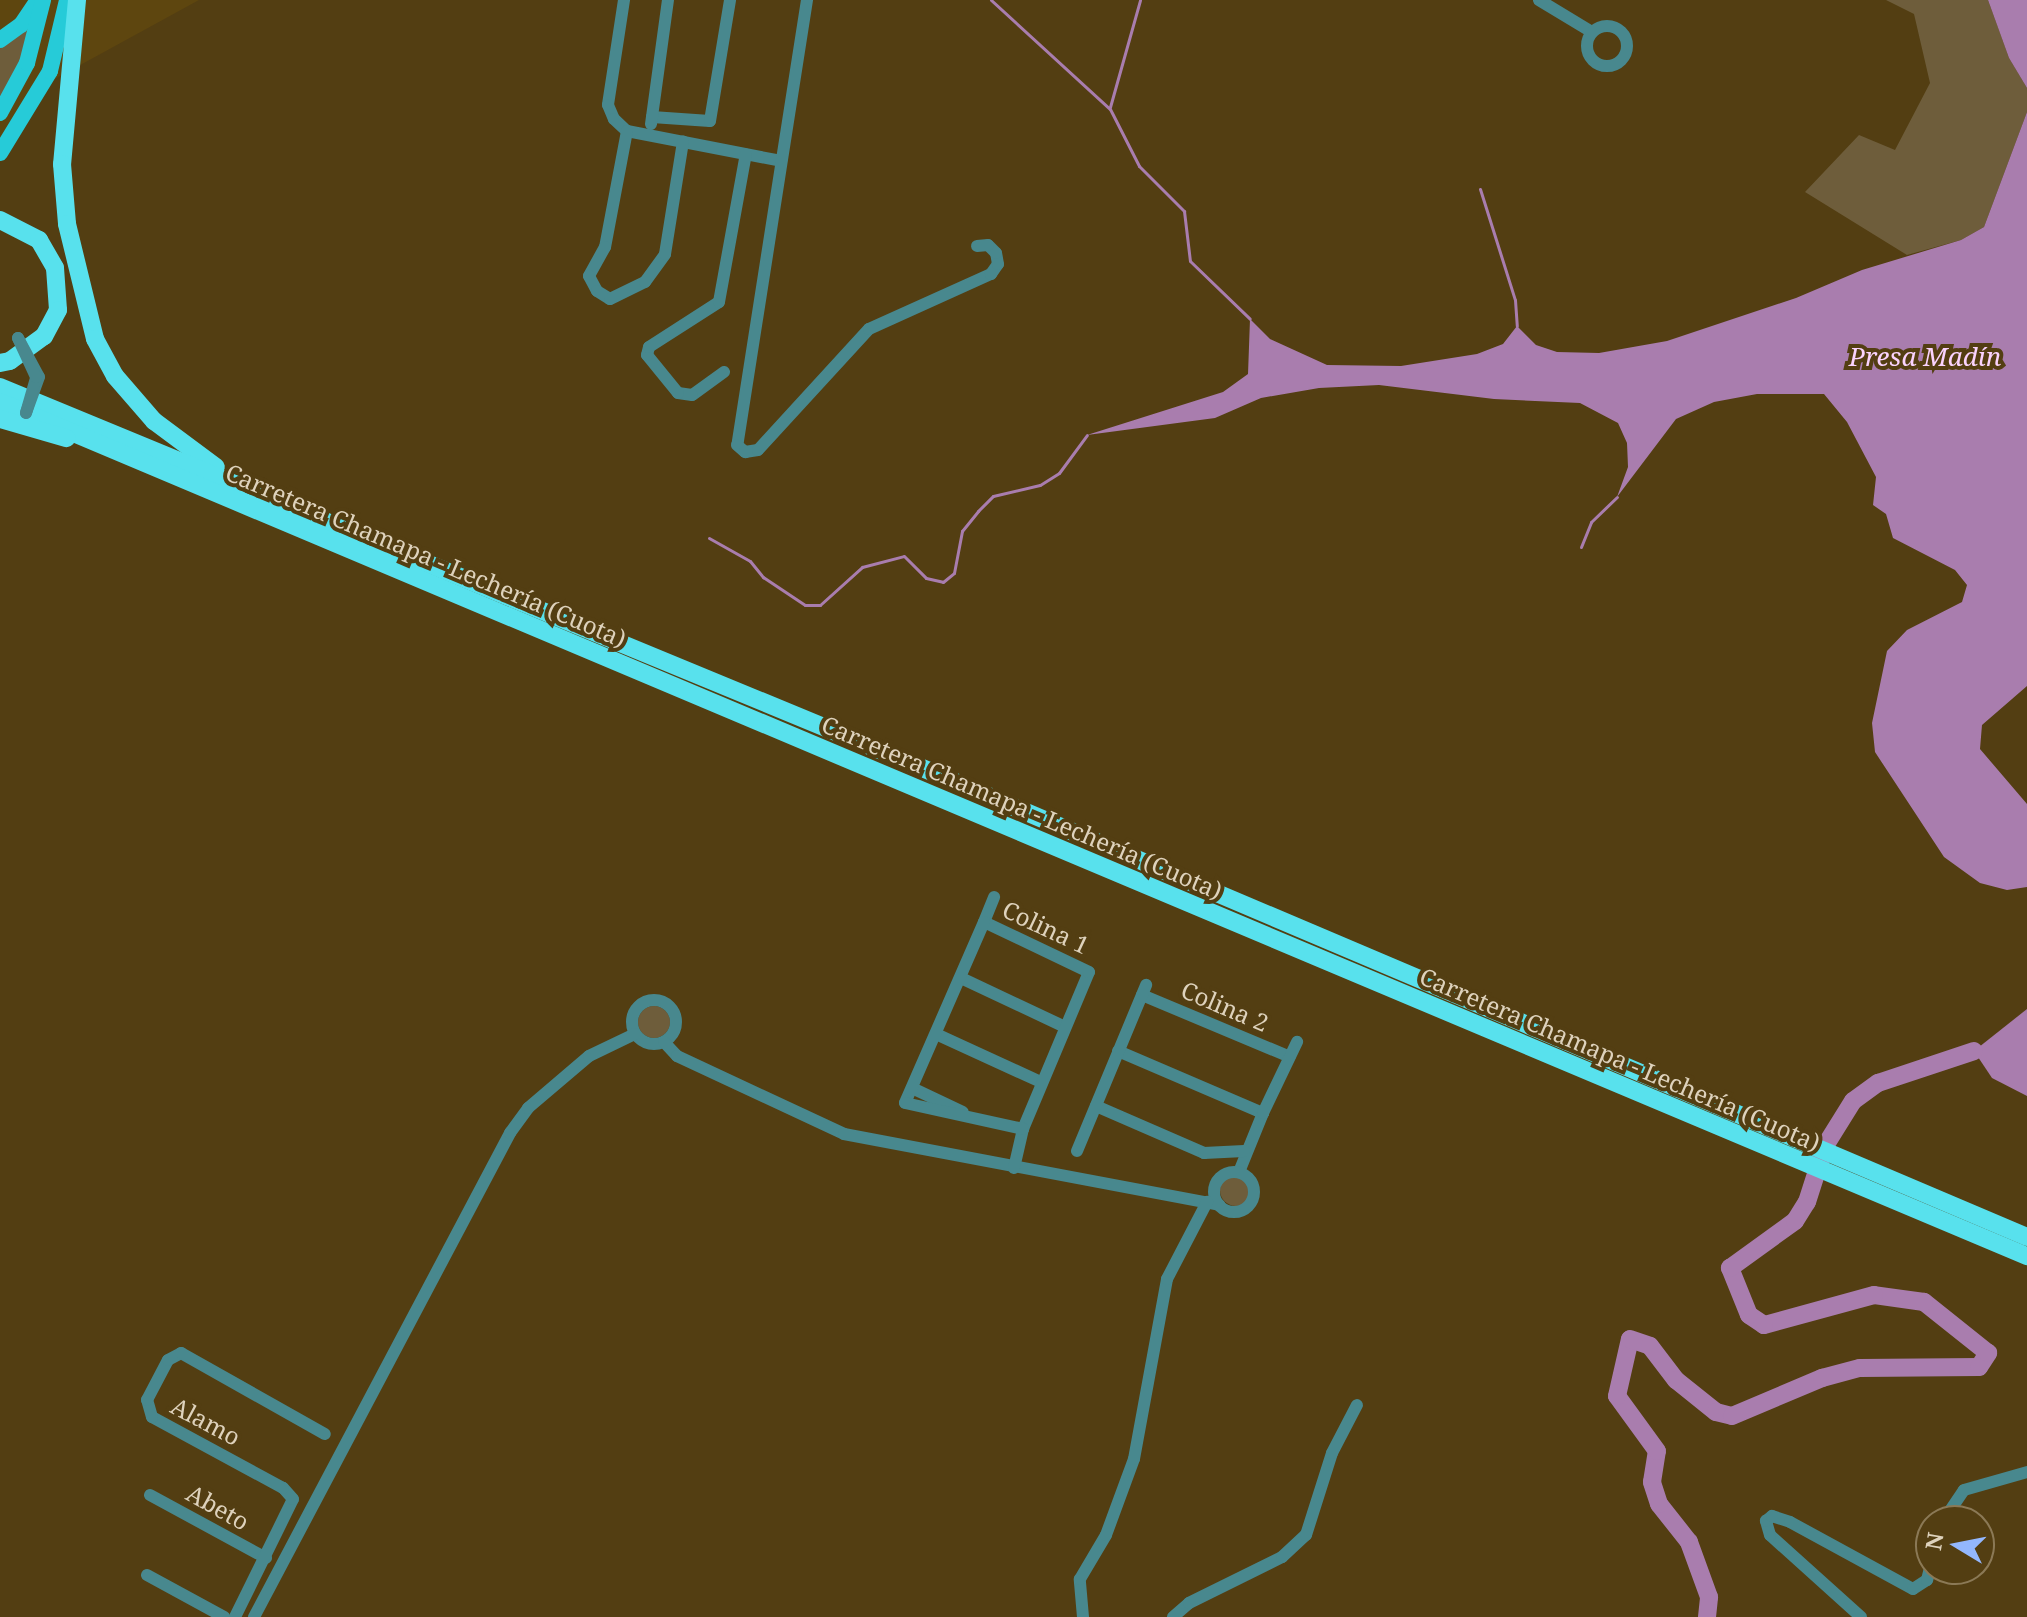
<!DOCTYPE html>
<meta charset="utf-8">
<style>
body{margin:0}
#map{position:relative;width:2027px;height:1617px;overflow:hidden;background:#533e12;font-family:"Noto Serif",serif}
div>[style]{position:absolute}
.built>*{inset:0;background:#5e460f}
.green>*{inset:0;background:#6e5d3b}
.round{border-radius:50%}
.water>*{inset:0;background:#a97dae}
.stream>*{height:3px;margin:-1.5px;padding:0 1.5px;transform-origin:1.5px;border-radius:1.5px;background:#a97dae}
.river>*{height:18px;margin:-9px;padding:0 9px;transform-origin:9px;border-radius:9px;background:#a97dae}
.minor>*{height:12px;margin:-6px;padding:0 6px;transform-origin:6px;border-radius:6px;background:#48888e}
.minor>.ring{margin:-6px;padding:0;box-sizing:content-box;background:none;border:12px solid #48888e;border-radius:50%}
.major>*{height:16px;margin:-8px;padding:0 8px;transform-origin:8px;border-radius:8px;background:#26cbd8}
.highway>*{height:18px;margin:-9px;padding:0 9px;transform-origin:9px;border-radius:9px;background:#58e1ed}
.minor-bridge>*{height:12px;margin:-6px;padding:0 6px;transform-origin:6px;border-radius:6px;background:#48888e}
span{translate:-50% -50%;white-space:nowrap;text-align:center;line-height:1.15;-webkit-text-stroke:8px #533e12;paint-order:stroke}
.street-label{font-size:24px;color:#ded2bc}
.water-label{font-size:26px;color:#fad3fe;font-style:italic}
.north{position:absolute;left:1915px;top:1505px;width:80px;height:80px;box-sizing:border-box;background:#533e12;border:2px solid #8b7956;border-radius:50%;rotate:280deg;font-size:22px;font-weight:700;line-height:32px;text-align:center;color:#ded2bc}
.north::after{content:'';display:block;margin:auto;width:28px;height:36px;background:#93b7fd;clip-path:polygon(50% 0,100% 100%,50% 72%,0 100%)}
</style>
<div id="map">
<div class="built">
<i style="clip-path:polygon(0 0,199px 0,42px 86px,0 153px)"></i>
</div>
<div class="green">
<i style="clip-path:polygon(43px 0,0 113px,0 40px)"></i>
<i style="clip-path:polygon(1886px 0,1988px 0,2009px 58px,2027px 88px,2027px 112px,1984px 227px,1961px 240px,1907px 255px,1805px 192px,1859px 135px,1895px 150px,1930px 83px,1914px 14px)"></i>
<i class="round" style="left:638px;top:1006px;width:32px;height:32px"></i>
<i class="round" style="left:1220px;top:1174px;width:32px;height:32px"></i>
</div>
<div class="water">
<i style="clip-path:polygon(1988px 0,2027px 0,2027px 88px,2009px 58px)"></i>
<i style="clip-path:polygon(2027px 112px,2027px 686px,1982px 725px,1980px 749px,2027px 804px,2027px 887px,2007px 890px,1980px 883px,1944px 857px,1875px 752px,1872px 723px,1887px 651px,1907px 630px,1962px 602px,1967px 585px,1955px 570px,1893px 538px,1886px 514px,1873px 505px,1876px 477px,1847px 422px,1824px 394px,1757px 394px,1714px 402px,1676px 419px,1617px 497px,1628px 467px,1627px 443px,1618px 423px,1580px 403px,1494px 399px,1379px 385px,1319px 388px,1261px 398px,1215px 418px,1087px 435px,1223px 392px,1248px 374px,1250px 319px,1270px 339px,1327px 365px,1401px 366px,1477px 354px,1503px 344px,1517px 326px,1536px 345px,1557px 352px,1599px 353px,1667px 341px,1796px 298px,1862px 270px,1961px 240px,1984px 227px)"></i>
<i style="clip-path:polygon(2027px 1009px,2027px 1096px,1992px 1078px,1974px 1051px)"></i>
</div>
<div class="stream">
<i style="left:991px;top:0;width:161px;rotate:42.5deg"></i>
<i style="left:1110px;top:109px;width:64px;rotate:63deg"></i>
<i style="left:1139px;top:166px;width:64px;rotate:45deg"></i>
<i style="left:1184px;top:211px;width:50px;rotate:83.2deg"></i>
<i style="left:1190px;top:261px;width:83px;rotate:44deg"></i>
<i style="left:1110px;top:107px;width:111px;rotate:-74.3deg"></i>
<i style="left:1480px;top:189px;width:116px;rotate:72.5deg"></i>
<i style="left:1515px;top:300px;width:26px;rotate:86deg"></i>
<i style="left:709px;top:538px;width:47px;rotate:29.3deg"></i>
<i style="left:750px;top:561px;width:21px;rotate:51deg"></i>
<i style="left:763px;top:577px;width:50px;rotate:33.7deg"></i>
<i style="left:805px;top:605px;width:15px"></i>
<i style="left:820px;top:605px;width:57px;rotate:-42.1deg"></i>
<i style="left:862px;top:567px;width:43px;rotate:-14.7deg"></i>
<i style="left:904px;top:556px;width:31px;rotate:45deg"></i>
<i style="left:926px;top:578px;width:17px;rotate:13deg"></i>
<i style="left:943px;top:582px;width:14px;rotate:-39deg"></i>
<i style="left:954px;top:573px;width:43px;rotate:-79.2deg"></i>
<i style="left:962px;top:531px;width:26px;rotate:-51deg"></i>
<i style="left:978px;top:511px;width:21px;rotate:-45deg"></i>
<i style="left:993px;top:496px;width:48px;rotate:-13.2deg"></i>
<i style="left:1040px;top:485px;width:22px;rotate:-32deg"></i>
<i style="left:1059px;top:473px;width:47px;rotate:-53.6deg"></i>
<i style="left:1581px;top:547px;width:27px;rotate:-68deg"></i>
<i style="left:1591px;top:522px;width:36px;rotate:-44deg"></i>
</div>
<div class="river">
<i style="left:1707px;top:1617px;width:20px;rotate:-84deg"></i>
<i style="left:1709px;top:1597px;width:59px;rotate:-110deg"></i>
<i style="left:1689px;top:1542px;width:48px;rotate:-128.3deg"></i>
<i style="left:1659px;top:1504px;width:23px;rotate:-108deg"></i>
<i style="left:1652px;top:1482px;width:31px;rotate:-81deg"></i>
<i style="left:1657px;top:1451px;width:68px;rotate:-126deg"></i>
<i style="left:1617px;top:1396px;width:58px;rotate:-77.2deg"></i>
<i style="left:1630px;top:1339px;width:21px;rotate:19deg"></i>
<i style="left:1650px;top:1346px;width:43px;rotate:52.6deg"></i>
<i style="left:1676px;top:1380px;width:51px;rotate:38.7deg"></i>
<i style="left:1716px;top:1412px;width:16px;rotate:14deg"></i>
<i style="left:1732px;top:1416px;width:98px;rotate:-22.9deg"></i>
<i style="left:1822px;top:1378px;width:39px;rotate:-15deg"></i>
<i style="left:1860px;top:1368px;width:119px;rotate:-0.5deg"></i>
<i style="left:1979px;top:1367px;width:17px;rotate:-57deg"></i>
<i style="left:1988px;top:1353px;width:82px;rotate:-141.4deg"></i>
<i style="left:1924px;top:1302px;width:50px;rotate:-172deg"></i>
<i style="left:1874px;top:1295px;width:114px;rotate:164.7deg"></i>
<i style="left:1764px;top:1325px;width:18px;rotate:-146deg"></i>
<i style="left:1749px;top:1315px;width:51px;rotate:-112deg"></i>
<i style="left:1730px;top:1268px;width:80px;rotate:-35.9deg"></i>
<i style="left:1795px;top:1221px;width:22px;rotate:-58deg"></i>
<i style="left:1807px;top:1202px;width:59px;rotate:-72.2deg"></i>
<i style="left:1825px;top:1146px;width:53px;rotate:-58.1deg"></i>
<i style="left:1853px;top:1101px;width:31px;rotate:-36deg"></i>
<i style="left:1878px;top:1083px;width:101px;rotate:-18.4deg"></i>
</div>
<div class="minor">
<i style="left:624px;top:0;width:106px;rotate:98.7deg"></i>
<i style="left:608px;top:105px;width:15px;rotate:67deg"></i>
<i style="left:614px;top:119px;width:18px;rotate:43deg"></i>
<i style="left:627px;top:131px;width:157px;rotate:11deg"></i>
<i style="left:807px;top:0;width:450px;rotate:98.9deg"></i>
<i style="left:737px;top:445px;width:11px;rotate:41deg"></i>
<i style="left:745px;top:452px;width:13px;rotate:-9deg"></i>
<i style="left:758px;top:450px;width:164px;rotate:-47.5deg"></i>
<i style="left:869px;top:329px;width:134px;rotate:-24.3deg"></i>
<i style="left:991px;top:274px;width:12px;rotate:-55deg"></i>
<i style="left:998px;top:264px;width:11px;rotate:-100deg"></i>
<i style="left:996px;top:253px;width:11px;rotate:-135deg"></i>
<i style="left:988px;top:245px;width:11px;rotate:175deg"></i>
<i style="left:1539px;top:0;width:62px;rotate:31.1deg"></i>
<i class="ring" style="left:1587px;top:26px;width:28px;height:28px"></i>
<i style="left:652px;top:117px;width:58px;rotate:3.9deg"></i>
<i style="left:710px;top:121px;width:123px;rotate:-80.6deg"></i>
<i style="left:651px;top:124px;width:125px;rotate:-82.2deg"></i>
<i style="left:627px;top:131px;width:118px;rotate:100.7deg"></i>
<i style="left:605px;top:247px;width:33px;rotate:119deg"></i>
<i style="left:589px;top:276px;width:17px;rotate:62deg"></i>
<i style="left:597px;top:291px;width:15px;rotate:32deg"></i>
<i style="left:610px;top:299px;width:39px;rotate:-26deg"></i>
<i style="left:645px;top:282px;width:34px;rotate:-54deg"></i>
<i style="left:665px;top:254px;width:114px;rotate:-80.9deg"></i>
<i style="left:724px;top:372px;width:39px;rotate:144deg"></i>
<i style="left:692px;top:395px;width:14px;rotate:-172deg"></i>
<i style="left:678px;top:393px;width:49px;rotate:-129.2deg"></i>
<i style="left:647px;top:355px;width:8px;rotate:-76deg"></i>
<i style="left:649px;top:347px;width:83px;rotate:-32.7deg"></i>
<i style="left:719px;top:302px;width:150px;rotate:-79.7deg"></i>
<i style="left:984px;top:922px;width:27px;rotate:-68deg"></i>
<i style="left:961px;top:978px;width:115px;rotate:25.2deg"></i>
<i style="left:1142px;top:995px;width:160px;rotate:22.7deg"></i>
<i class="ring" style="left:632px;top:1000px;width:32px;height:32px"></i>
<i style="left:936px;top:1034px;width:115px;rotate:24.6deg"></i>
<i style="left:664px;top:1042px;width:19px;rotate:47deg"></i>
<i style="left:677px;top:1056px;width:184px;rotate:25deg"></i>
<i style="left:844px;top:1134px;width:382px;rotate:10.7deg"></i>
<i style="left:1118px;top:1051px;width:158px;rotate:23.2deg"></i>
<i style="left:1263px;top:1113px;width:64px;rotate:112.1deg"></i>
<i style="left:912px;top:1088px;width:56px;rotate:25.2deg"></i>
<i style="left:1096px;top:1106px;width:118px;rotate:23.5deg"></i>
<i style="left:1204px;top:1153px;width:40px;rotate:-2.9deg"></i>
<i style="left:1263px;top:1113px;width:79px;rotate:-64.4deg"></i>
<i style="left:1077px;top:1151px;width:180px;rotate:-67.4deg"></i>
<i style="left:1014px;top:1168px;width:40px;rotate:-77deg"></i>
<i style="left:1023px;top:1129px;width:170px;rotate:-67.2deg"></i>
<i style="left:1089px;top:972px;width:116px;rotate:-154.5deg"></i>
<i style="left:984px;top:922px;width:197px;rotate:113.6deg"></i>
<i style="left:905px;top:1103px;width:121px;rotate:12.4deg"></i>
<i class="ring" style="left:1214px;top:1172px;width:28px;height:28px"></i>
<i style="left:150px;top:1495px;width:132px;rotate:28.5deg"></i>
<i style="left:1943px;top:1521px;width:37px;rotate:-56deg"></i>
<i style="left:1964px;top:1490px;width:66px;rotate:-15.9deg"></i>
<i style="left:147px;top:1575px;width:88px;rotate:28.6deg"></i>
<i style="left:235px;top:1617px;width:131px;rotate:-63.8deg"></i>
<i style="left:293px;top:1499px;width:15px;rotate:-132deg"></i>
<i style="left:283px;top:1488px;width:149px;rotate:-151.5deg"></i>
<i style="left:152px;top:1417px;width:18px;rotate:-106deg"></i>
<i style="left:147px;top:1400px;width:45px;rotate:-62.3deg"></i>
<i style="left:168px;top:1360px;width:15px;rotate:-28deg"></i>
<i style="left:181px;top:1353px;width:165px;rotate:29.4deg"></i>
<i style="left:254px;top:1617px;width:548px;rotate:-62.12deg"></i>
<i style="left:510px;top:1133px;width:31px;rotate:-54deg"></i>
<i style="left:528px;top:1108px;width:80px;rotate:-40.4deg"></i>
<i style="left:589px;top:1056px;width:51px;rotate:-25.6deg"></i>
<i style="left:1083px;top:1617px;width:38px;rotate:-95deg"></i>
<i style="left:1080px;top:1579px;width:51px;rotate:-59.4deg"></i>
<i style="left:1106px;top:1535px;width:81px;rotate:-69.8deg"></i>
<i style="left:1134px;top:1459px;width:183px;rotate:-79.6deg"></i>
<i style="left:1167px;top:1279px;width:87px;rotate:-62.5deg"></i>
<i style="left:1173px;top:1617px;width:21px;rotate:-41deg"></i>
<i style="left:1189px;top:1603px;width:104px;rotate:-26.3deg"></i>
<i style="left:1282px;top:1557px;width:33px;rotate:-43deg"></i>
<i style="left:1306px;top:1535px;width:86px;rotate:-72.4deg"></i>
<i style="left:1332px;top:1453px;width:54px;rotate:-62.5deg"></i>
<i style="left:1861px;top:1617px;width:122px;rotate:-138deg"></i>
<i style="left:1770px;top:1535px;width:15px;rotate:-106deg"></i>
<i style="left:1766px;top:1521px;width:8px;rotate:-40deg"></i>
<i style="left:1772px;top:1516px;width:19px;rotate:18deg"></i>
<i style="left:1790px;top:1522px;width:140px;rotate:28.6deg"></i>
<i style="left:1913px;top:1589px;width:17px;rotate:-33deg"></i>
<i style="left:1927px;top:1580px;width:16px;rotate:-76deg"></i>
</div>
<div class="major">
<i style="left:0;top:40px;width:26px;rotate:-36deg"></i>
<i style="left:21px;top:25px;width:30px;rotate:-56deg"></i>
<i style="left:0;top:113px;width:57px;rotate:-61.6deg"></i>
<i style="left:27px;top:63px;width:65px;rotate:-75.7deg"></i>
<i style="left:0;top:153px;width:96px;rotate:-58.6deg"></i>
<i style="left:50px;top:71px;width:73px;rotate:-76.5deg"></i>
</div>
<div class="highway">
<i style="left:77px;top:0;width:165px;rotate:95.2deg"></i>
<i style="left:62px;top:164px;width:60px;rotate:85.2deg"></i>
<i style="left:67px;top:224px;width:118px;rotate:76.3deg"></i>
<i style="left:95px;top:339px;width:42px;rotate:61.6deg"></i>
<i style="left:115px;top:376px;width:60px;rotate:49.1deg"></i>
<i style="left:154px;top:421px;width:77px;rotate:36.6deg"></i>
<i style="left:0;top:220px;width:44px;rotate:27.1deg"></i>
<i style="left:39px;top:240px;width:32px;rotate:60deg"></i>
<i style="left:55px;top:268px;width:42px;rotate:85.9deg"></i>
<i style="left:58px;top:310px;width:30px;rotate:118deg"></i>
<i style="left:44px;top:336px;width:42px;rotate:143.7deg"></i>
<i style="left:10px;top:361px;width:10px;rotate:169deg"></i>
<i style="left:0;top:387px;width:967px;rotate:22.43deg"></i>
<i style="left:894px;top:756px;width:1231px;rotate:23deg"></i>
<i style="left:0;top:402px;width:2200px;rotate:22.85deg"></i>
<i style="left:0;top:419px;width:69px;rotate:16.1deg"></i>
</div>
<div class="minor-bridge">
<i style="left:18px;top:338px;width:44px;rotate:61.7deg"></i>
<i style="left:39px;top:377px;width:38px;rotate:110deg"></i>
<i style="left:26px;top:413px;width:37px;rotate:-74deg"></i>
<i style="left:36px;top:377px;width:43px;rotate:-114.8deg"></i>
</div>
<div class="street-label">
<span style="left:426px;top:555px;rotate:23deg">Carretera Chamapa - Lechería (Cuota)</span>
<span style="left:1022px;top:807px;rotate:23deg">Carretera Chamapa - Lechería (Cuota)</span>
<span style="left:1046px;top:927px;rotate:25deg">Colina 1</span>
<span style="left:1225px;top:1006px;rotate:23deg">Colina 2</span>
<span style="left:1620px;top:1059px;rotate:23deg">Carretera Chamapa - Lechería (Cuota)</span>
<span style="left:206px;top:1421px;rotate:28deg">Alamo</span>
<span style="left:218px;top:1507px;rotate:29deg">Abeto</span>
</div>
<div class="water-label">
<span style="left:1925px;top:357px">Presa Madín</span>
</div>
<div class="north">N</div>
</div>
